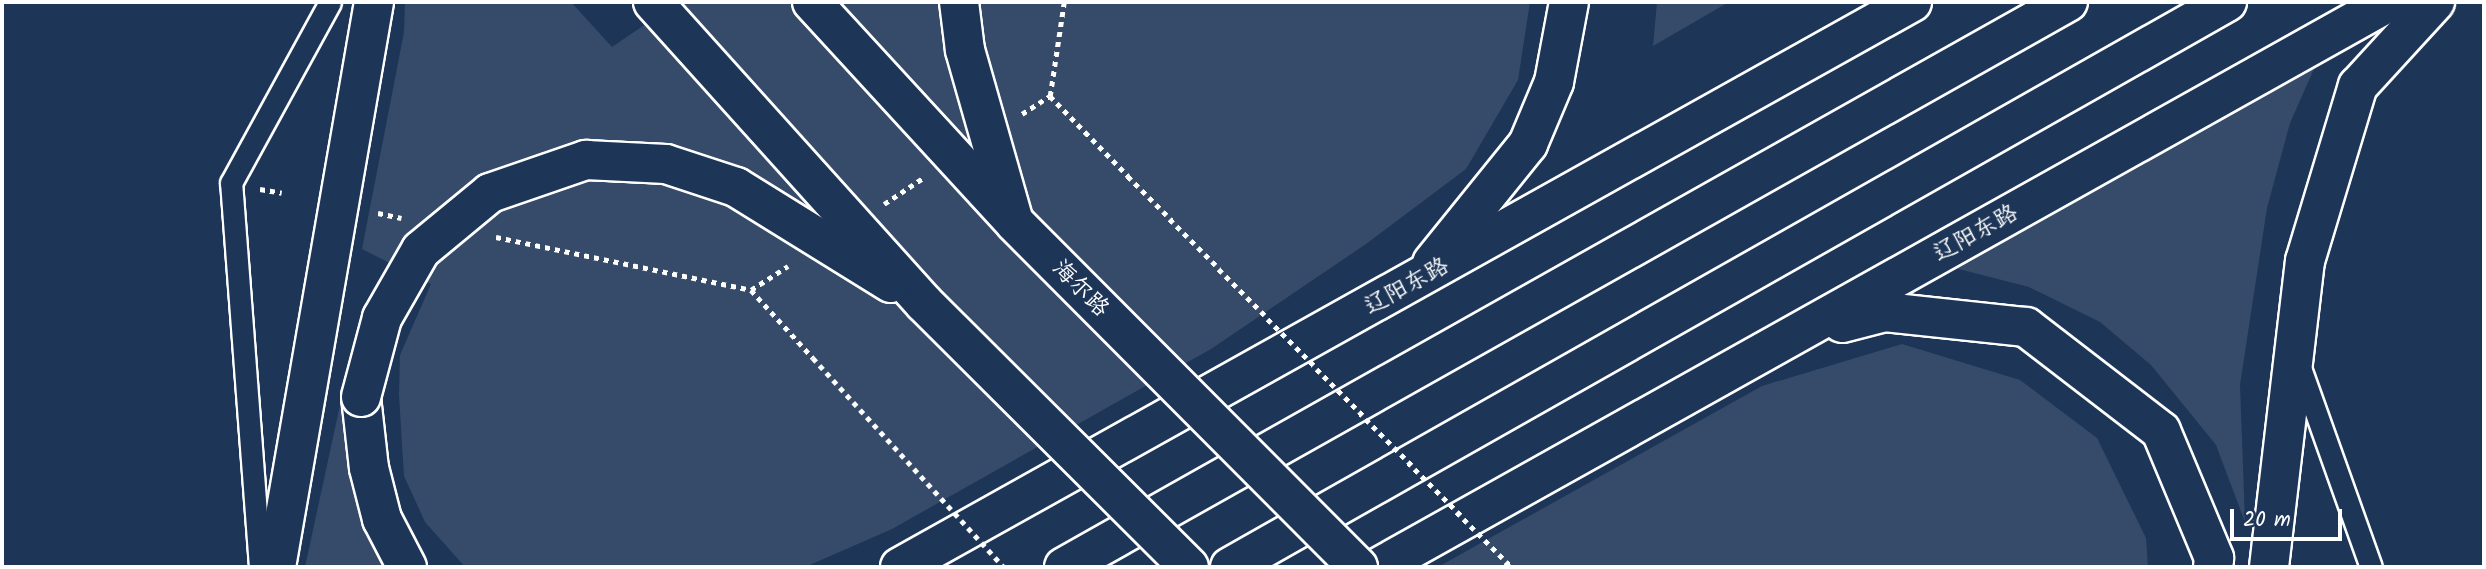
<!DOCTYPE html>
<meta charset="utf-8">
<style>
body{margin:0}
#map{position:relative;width:2486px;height:569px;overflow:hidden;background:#1d3557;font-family:Kalam,"LXGW WenKai TC",sans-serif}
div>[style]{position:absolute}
.green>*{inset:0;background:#364b69}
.path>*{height:4.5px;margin-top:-2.25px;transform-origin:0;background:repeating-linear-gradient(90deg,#fff 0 5px,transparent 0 10px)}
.roads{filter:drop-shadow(2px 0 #fff) drop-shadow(-2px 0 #fff) drop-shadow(0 2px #fff) drop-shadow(0 -2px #fff)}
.lane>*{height:21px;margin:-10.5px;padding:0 10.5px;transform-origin:10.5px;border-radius:10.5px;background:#1d3557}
.primary>*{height:38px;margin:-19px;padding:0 19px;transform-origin:19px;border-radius:19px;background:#1d3557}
.highway>*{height:38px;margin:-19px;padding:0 19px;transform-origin:19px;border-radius:19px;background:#1d3557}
.path-bridge>*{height:4.5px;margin-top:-2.25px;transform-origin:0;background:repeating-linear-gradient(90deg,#fff 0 5px,transparent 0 10px)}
.bridges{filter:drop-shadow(2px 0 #fff) drop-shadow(-2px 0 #fff) drop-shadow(0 2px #fff) drop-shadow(0 -2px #fff)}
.primary-bridge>*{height:38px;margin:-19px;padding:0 19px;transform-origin:19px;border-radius:19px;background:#1d3557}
span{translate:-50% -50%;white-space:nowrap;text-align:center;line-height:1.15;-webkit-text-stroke:7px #1d3557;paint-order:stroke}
.street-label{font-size:23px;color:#fff}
.frame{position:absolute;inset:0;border:4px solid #fff;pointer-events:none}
.scale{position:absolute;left:2230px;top:509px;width:112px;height:32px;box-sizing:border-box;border:4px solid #fff;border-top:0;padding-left:9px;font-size:21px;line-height:24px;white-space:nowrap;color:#fff;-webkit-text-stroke:5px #1d3557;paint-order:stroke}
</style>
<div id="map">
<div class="green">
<i style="clip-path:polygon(405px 2px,571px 2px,612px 47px,678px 2px,1530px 2px,1518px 80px,1466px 169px,1366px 244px,1211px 349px,892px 529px,805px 567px,465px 567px,425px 522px,404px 476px,399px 395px,400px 355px,431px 284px,362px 249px,404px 32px)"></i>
<i style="clip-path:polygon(1657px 2px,1729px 2px,1653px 46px)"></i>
<i style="clip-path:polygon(2322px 51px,2290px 123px,2267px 208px,2240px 385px,2245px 522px,2216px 445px,2151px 365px,2100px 322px,2029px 287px,1947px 266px)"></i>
<i style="clip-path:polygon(1902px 344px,2020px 380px,2097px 438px,2146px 538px,2148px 567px,1438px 567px,1762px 386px)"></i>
<i style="clip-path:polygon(345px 382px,367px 525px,388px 567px,305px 567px)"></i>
</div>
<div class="path">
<i style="left:1050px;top:96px;width:112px;rotate:45.7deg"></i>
<i style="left:1022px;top:114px;width:33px;rotate:-33deg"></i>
<i style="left:1050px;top:96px;width:95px;rotate:-81.5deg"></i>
<i style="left:260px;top:189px;width:22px;rotate:10deg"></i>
<i style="left:884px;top:204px;width:47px;rotate:-33.7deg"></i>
<i style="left:378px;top:213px;width:24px;rotate:12deg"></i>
<i style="left:496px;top:237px;width:260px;rotate:11.7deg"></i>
<i style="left:751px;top:290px;width:92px;rotate:47.6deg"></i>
<i style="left:751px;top:290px;width:44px;rotate:-33deg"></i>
</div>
<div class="roads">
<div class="lane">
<i style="left:2299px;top:365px;width:214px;rotate:70.4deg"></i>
<i style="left:260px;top:567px;width:385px;rotate:-94.3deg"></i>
<i style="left:231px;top:183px;width:206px;rotate:-61.3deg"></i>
</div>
<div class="primary">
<i style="left:1432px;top:263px;width:153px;rotate:-51.1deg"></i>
<i style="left:1528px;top:144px;width:67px;rotate:-67.2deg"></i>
<i style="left:1554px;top:82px;width:81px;rotate:-79.4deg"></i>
<i style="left:1842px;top:323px;width:44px;rotate:-14.3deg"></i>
<i style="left:1885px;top:312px;width:142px;rotate:6.1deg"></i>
<i style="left:2026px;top:327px;width:170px;rotate:37.6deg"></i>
<i style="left:2161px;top:431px;width:138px;rotate:67.3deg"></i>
<i style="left:2214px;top:558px;width:9px;rotate:96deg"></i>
<i style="left:361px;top:397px;width:71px;rotate:83.6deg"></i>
<i style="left:369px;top:468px;width:53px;rotate:75.7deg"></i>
<i style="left:382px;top:519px;width:54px;rotate:62.5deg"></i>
<i style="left:276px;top:567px;width:573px;rotate:-80.16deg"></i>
<i style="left:900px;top:567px;width:1159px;rotate:-29.17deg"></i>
<i style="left:1379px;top:567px;width:1157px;rotate:-29.22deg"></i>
<i style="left:2269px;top:567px;width:308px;rotate:-83.3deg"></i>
<i style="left:2305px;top:261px;width:183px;rotate:-73.2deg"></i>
<i style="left:2358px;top:86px;width:114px;rotate:-47.5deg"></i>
</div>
<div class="highway">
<i style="left:1064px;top:567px;width:1152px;rotate:-29.37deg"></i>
<i style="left:1230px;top:567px;width:1146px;rotate:-29.54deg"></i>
</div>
</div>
<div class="path-bridge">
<i style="left:1128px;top:176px;width:547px;rotate:45.59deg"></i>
<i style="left:813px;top:358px;width:283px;rotate:47.6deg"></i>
</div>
<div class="bridges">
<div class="primary-bridge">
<i style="left:653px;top:2px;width:405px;rotate:48deg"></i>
<i style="left:924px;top:303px;width:374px;rotate:44.9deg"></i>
<i style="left:812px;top:2px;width:300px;rotate:47.4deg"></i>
<i style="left:1015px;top:223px;width:486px;rotate:45.1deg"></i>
<i style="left:959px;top:2px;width:48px;rotate:82.9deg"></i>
<i style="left:965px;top:50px;width:172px;rotate:74.1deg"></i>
<i style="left:361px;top:397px;width:82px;rotate:-75.1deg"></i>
<i style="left:382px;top:318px;width:78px;rotate:-60.2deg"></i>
<i style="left:421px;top:250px;width:89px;rotate:-39.6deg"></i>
<i style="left:490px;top:193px;width:102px;rotate:-19deg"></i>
<i style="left:586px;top:160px;width:80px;rotate:2.9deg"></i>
<i style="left:666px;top:164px;width:74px;rotate:18.2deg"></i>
<i style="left:736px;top:187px;width:182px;rotate:31.8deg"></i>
</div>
</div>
<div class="street-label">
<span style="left:1976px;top:234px;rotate:-29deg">辽阳东路</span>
<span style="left:1407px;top:287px;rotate:-29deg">辽阳东路</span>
<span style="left:1080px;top:289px;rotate:45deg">海尔路</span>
</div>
<div class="frame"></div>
<div class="scale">20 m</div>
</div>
